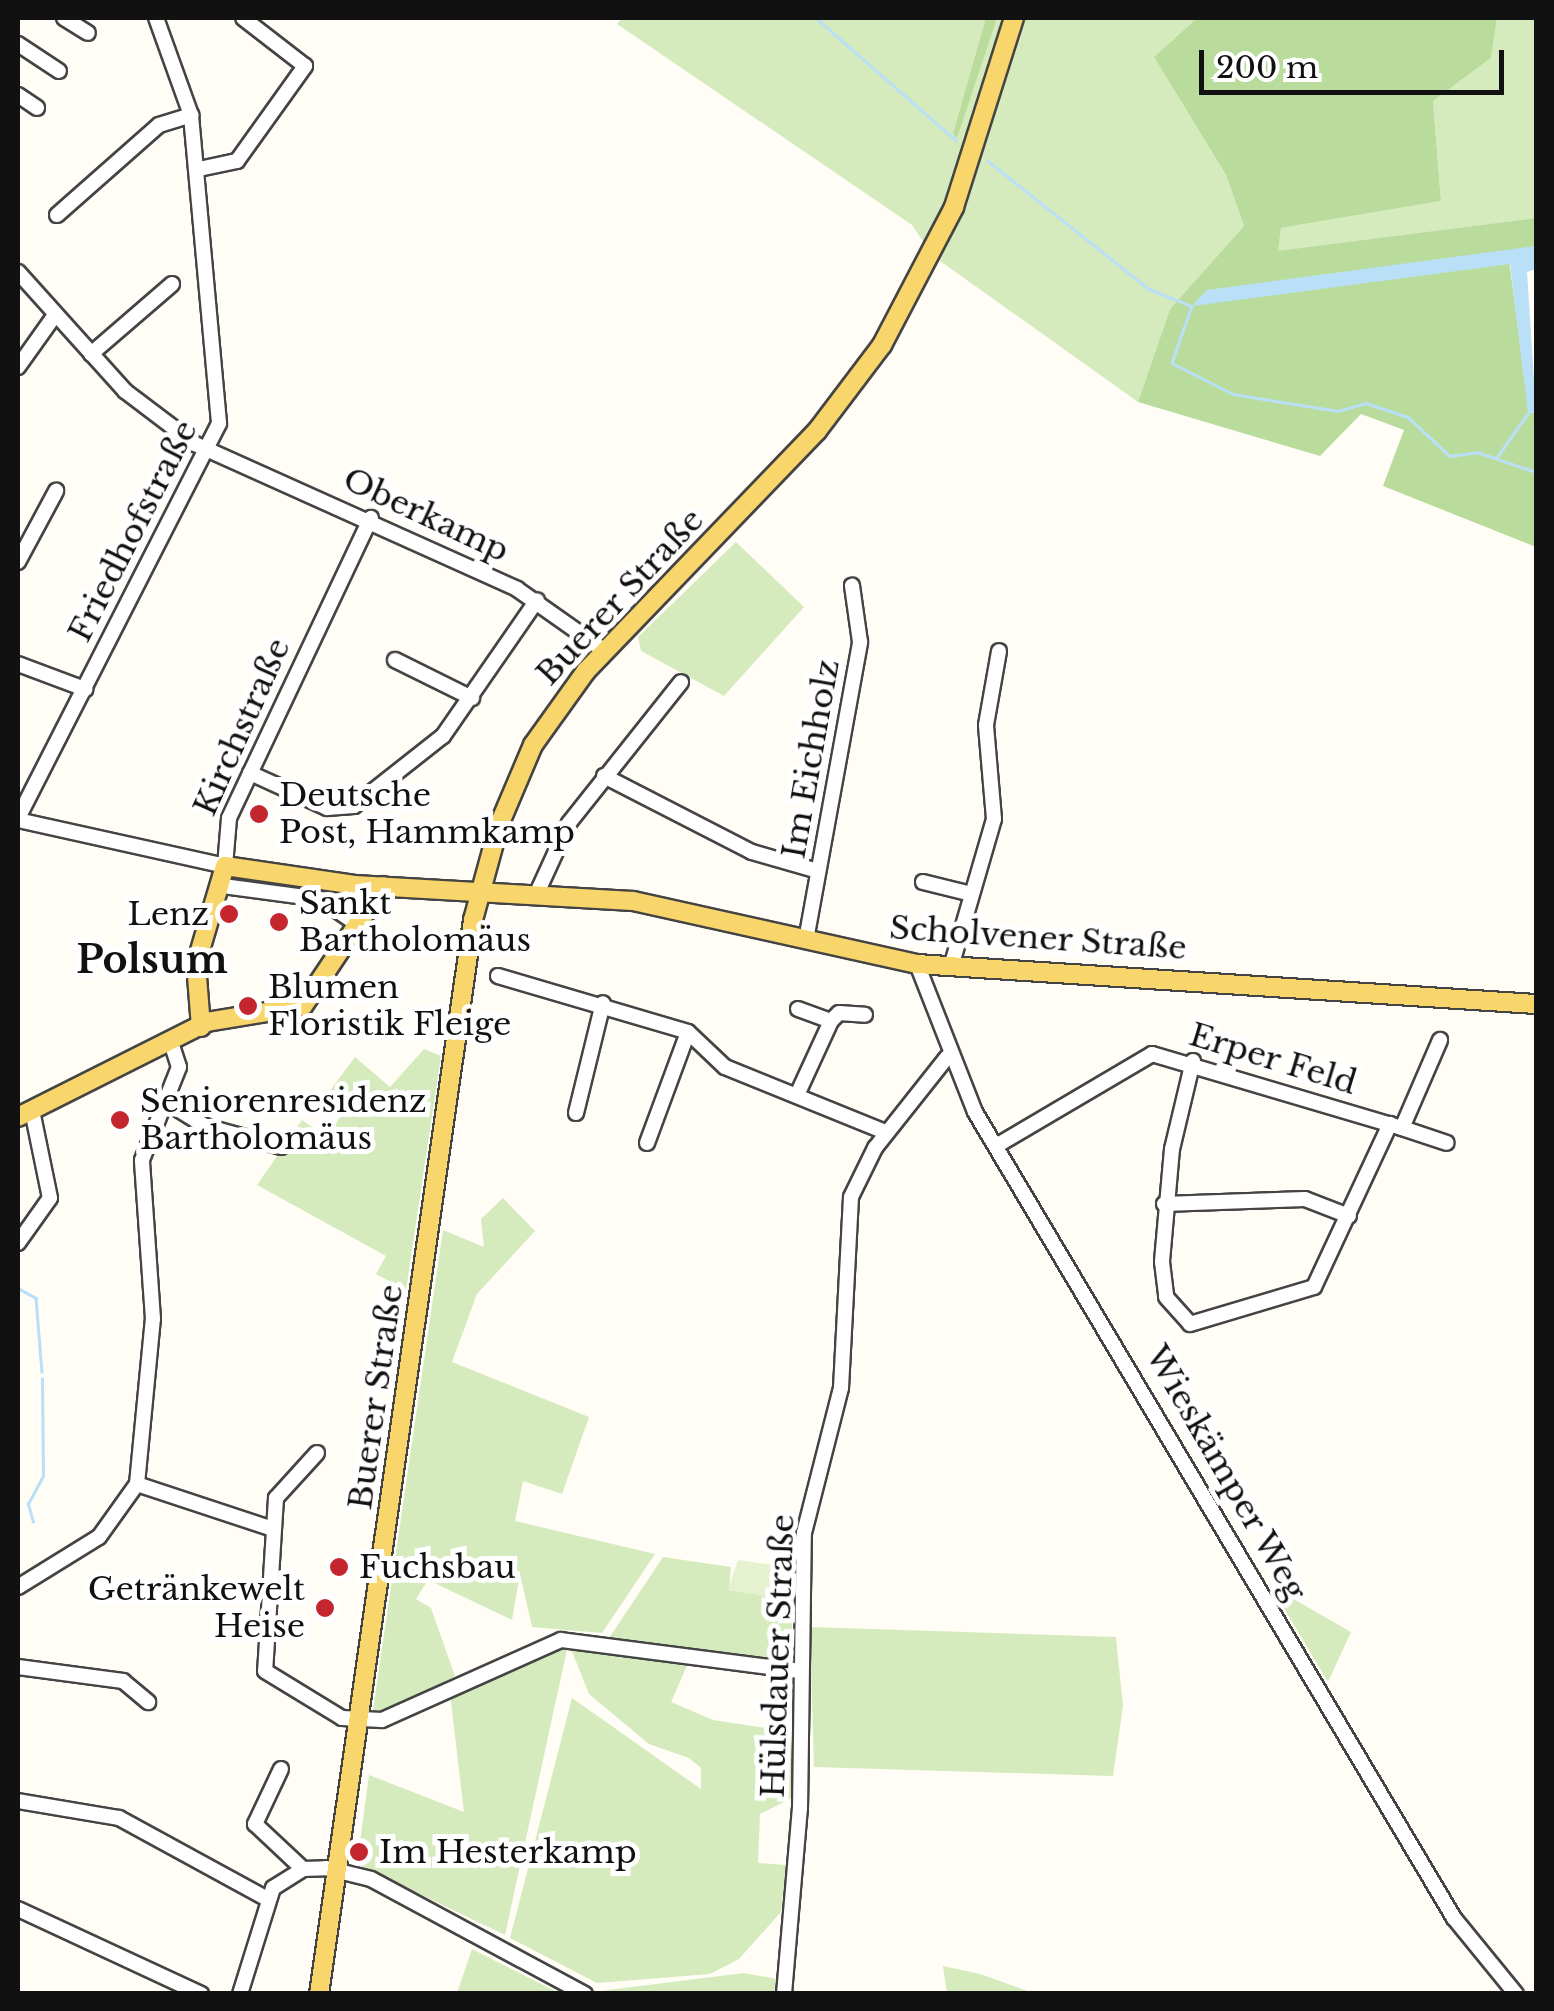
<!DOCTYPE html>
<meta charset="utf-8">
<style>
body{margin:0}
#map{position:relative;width:1554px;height:2011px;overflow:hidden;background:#fffdf5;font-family:"Libre Baskerville",serif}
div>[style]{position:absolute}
.green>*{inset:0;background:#d5ebbd}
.forest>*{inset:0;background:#b9dc9c}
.pitch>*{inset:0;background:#e6f2cf}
.water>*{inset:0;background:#b9e0f7}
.stream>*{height:2.5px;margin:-1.25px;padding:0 1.25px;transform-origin:1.25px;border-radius:1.25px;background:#b9e0f7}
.roads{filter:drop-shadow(2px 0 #444) drop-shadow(-2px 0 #444) drop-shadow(0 2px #444) drop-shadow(0 -2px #444)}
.minor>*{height:14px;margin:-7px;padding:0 7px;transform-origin:7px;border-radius:7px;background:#fff}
.major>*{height:18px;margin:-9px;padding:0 9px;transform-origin:9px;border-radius:9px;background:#f9d66b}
.dots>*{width:28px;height:28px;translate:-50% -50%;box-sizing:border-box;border:5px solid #fff;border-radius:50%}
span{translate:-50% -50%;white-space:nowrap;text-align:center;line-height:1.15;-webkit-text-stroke:10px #fff;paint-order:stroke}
.street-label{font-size:32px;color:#111}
.poi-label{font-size:32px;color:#111}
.left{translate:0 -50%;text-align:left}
.right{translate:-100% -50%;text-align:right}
.quarter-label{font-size:38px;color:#111;font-weight:700}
.frame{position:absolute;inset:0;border:20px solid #111;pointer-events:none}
.scale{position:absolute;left:1199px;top:50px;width:305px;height:45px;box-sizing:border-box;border:5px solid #111;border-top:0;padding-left:12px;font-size:30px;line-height:35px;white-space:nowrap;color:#111;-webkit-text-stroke:8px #fff;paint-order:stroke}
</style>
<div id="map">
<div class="green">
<i style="clip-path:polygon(622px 18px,1197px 18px,1154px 57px,1226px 175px,1244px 226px,1170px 309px,1138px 402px,933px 256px,912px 225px,617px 24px)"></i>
<i style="clip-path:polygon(1497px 18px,1536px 18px,1536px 218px,1277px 252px,1281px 228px,1441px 201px,1433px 101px,1491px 58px)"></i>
<i style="clip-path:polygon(736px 542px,804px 607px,724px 696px,641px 651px,638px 637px)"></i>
<i style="clip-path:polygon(424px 1049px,441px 1056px,406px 1290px,376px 1274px,386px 1256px,257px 1185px,302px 1120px,327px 1137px,346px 1108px,329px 1092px,355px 1057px,390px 1087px)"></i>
<i style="clip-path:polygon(503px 1198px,535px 1231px,477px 1294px,452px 1362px,589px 1417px,562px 1494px,523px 1481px,515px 1521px,655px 1554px,602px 1633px,532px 1627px,520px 1574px,512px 1620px,428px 1580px,416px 1599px,431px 1608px,455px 1676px,380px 1715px,373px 1710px,443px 1230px,484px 1247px,481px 1219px)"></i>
<i style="clip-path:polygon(663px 1557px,731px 1567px,729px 1590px,793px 1600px,791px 1655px,786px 1662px,609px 1638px)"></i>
<i style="clip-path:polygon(1271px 1586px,1351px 1632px,1328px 1682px)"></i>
<i style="clip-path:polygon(810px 1627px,1116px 1637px,1123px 1706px,1113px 1776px,814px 1767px)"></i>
<i style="clip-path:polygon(568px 1645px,505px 1935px,357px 1864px,369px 1775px,464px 1812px,450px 1694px)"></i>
<i style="clip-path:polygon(571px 1649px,689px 1661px,671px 1702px,713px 1720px,792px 1732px,794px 1797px,760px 1814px,758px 1863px,786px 1865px,781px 1912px,739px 1959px,710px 1974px,597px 1983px,510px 1938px,572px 1698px,701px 1789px,701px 1768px,689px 1758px,649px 1744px,589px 1694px)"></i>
<i style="clip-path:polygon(472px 1949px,559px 1993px,457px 1993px)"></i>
<i style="clip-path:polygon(943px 1966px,980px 1974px,1033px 1993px,947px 1993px)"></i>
<i style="clip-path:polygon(744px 1973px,777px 1979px,774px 1993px,600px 1991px)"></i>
</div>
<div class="forest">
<i style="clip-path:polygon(986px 18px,997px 18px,957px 138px,953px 134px)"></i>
<i style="clip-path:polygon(1197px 18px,1497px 18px,1491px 58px,1433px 101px,1441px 201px,1281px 228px,1278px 251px,1536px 218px,1536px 246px,1508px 252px,1529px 413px,1536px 412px,1536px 547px,1383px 486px,1404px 430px,1361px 414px,1320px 456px,1138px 402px,1170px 309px,1244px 226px,1226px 175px,1154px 57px)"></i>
</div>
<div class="pitch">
<i style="clip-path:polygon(738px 1560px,795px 1568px,793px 1600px,728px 1590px)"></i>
</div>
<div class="water">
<i style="clip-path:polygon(1536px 246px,1536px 269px,1527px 272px,1536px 412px,1528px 413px,1510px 264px,1192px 306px,1207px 290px)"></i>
</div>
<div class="stream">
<i style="left:816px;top:18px;width:186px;rotate:41.1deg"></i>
<i style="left:988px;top:161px;width:206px;rotate:38.5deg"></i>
<i style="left:1149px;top:289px;width:46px;rotate:21.6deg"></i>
<i style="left:1192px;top:306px;width:60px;rotate:109.3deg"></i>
<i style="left:1172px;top:363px;width:68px;rotate:26.9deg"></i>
<i style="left:1233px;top:394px;width:106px;rotate:9.2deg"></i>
<i style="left:1338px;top:411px;width:29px;rotate:-16deg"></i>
<i style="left:1366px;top:403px;width:44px;rotate:18.4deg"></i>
<i style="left:1408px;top:417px;width:57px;rotate:42.9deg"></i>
<i style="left:1450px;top:456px;width:27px;rotate:-8deg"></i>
<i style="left:1477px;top:452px;width:62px;rotate:18.7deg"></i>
<i style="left:1497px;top:457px;width:54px;rotate:-54.8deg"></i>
<i style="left:18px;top:1288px;width:21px;rotate:29deg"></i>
<i style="left:36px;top:1298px;width:74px;rotate:85.4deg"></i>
<i style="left:33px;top:1522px;width:19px;rotate:-106deg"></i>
<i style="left:28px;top:1504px;width:32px;rotate:-62deg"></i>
<i style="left:43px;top:1476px;width:97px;rotate:-90.6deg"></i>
</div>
<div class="roads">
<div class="minor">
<i style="left:64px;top:18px;width:28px;rotate:32deg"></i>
<i style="left:18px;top:44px;width:49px;rotate:33.4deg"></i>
<i style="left:18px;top:95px;width:23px;rotate:34deg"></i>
<i style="left:199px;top:169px;width:39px;rotate:-12deg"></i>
<i style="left:237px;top:161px;width:117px;rotate:-54.4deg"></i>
<i style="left:305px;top:66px;width:78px;rotate:-142.3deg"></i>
<i style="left:57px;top:215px;width:136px;rotate:-41.4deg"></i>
<i style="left:159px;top:125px;width:34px;rotate:-17deg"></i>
<i style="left:18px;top:272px;width:160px;rotate:48deg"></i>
<i style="left:125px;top:391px;width:88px;rotate:37.1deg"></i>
<i style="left:195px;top:444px;width:353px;rotate:24.2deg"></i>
<i style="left:517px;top:589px;width:108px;rotate:35.2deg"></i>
<i style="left:91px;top:354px;width:107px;rotate:-40.8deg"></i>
<i style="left:18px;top:367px;width:64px;rotate:-54.6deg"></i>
<i style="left:18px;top:562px;width:81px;rotate:-61.8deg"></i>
<i style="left:395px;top:660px;width:86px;rotate:26.3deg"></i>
<i style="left:18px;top:664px;width:72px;rotate:20.5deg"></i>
<i style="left:250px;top:773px;width:85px;rotate:24.4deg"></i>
<i style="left:327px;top:808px;width:27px;rotate:-4deg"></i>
<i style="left:354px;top:806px;width:113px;rotate:-38.2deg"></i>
<i style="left:443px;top:736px;width:165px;rotate:-55.3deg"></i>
<i style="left:604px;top:776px;width:166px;rotate:27.2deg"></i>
<i style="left:752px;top:852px;width:69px;rotate:16.1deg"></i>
<i style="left:18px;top:818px;width:443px;rotate:-63deg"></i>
<i style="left:219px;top:423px;width:309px;rotate:-95.2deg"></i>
<i style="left:191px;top:115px;width:103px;rotate:-109.8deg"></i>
<i style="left:18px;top:820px;width:212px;rotate:12.5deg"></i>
<i style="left:225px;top:866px;width:48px;rotate:-85.2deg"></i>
<i style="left:229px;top:818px;width:332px;rotate:-64.7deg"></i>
<i style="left:923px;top:882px;width:50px;rotate:13.8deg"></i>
<i style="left:223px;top:886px;width:98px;rotate:7.6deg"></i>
<i style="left:320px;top:899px;width:40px;rotate:34deg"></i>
<i style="left:537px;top:893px;width:77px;rotate:-65.4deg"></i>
<i style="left:569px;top:823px;width:180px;rotate:-51.5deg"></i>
<i style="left:806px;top:940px;width:303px;rotate:-79.7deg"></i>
<i style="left:860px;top:642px;width:57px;rotate:-98.1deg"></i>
<i style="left:917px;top:964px;width:159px;rotate:68.6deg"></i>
<i style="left:975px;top:1112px;width:938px;rotate:59.28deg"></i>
<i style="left:1454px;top:1918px;width:98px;rotate:50.8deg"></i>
<i style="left:951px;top:967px;width:154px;rotate:-73.8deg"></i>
<i style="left:994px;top:819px;width:94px;rotate:-94.9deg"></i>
<i style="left:986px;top:725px;width:75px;rotate:-80deg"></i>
<i style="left:498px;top:976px;width:198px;rotate:16.4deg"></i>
<i style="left:688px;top:1032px;width:51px;rotate:43.4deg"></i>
<i style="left:725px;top:1067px;width:173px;rotate:22.1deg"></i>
<i style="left:798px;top:1009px;width:35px;rotate:20deg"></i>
<i style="left:1193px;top:1061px;width:90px;rotate:103.4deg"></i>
<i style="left:1172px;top:1149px;width:113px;rotate:95.1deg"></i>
<i style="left:1162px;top:1262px;width:35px;rotate:83deg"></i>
<i style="left:1166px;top:1297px;width:36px;rotate:48deg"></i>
<i style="left:1190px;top:1324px;width:129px;rotate:-16.6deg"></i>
<i style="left:1314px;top:1287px;width:180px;rotate:-65deg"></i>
<i style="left:797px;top:1095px;width:81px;rotate:-65.3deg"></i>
<i style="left:831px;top:1021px;width:11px;rotate:-45deg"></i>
<i style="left:839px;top:1013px;width:26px;rotate:4deg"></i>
<i style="left:163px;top:1100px;width:49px;rotate:31.8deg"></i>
<i style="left:205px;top:1126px;width:79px;rotate:15.4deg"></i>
<i style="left:576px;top:1113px;width:113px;rotate:-76.2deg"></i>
<i style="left:1402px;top:1128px;width:47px;rotate:18.4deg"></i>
<i style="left:647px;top:1143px;width:118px;rotate:-69.7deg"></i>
<i style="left:996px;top:1146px;width:181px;rotate:-30.5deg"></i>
<i style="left:1152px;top:1054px;width:261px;rotate:16.5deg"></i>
<i style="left:1402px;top:1128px;width:96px;rotate:-66.6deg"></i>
<i style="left:1164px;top:1204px;width:141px;rotate:-2deg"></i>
<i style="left:1305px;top:1199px;width:47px;rotate:21.1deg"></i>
<i style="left:18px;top:1243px;width:55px;rotate:-54.6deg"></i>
<i style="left:50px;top:1198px;width:90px;rotate:-101.6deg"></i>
<i style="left:317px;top:1453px;width:61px;rotate:132.3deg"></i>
<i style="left:276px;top:1498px;width:173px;rotate:93.6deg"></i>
<i style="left:265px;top:1671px;width:90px;rotate:31.4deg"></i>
<i style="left:342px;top:1718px;width:40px;rotate:2.9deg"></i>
<i style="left:382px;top:1720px;width:196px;rotate:-24.1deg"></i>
<i style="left:561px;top:1640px;width:240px;rotate:7.4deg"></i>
<i style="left:137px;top:1484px;width:143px;rotate:18.3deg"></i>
<i style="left:18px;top:1587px;width:95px;rotate:-31.7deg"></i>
<i style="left:99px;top:1537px;width:65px;rotate:-54.4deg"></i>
<i style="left:137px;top:1484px;width:166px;rotate:-84.5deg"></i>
<i style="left:153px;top:1319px;width:159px;rotate:-94deg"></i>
<i style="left:142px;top:1160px;width:100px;rotate:-68.3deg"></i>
<i style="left:179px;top:1067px;width:22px;rotate:-108deg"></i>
<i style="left:18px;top:1667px;width:106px;rotate:7.6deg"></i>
<i style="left:123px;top:1681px;width:33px;rotate:40deg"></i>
<i style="left:281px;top:1769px;width:61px;rotate:115.3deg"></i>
<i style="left:255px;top:1824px;width:66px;rotate:43.2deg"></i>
<i style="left:18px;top:1801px;width:102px;rotate:9.6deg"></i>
<i style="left:119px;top:1818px;width:167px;rotate:28.6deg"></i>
<i style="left:18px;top:1909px;width:202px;rotate:24.9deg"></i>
<i style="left:240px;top:1994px;width:111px;rotate:-72.7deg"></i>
<i style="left:273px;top:1888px;width:36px;rotate:-32deg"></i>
<i style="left:303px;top:1869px;width:23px;rotate:-2deg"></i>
<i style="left:326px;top:1868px;width:46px;rotate:13.7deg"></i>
<i style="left:371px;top:1879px;width:243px;rotate:28.3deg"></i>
<i style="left:784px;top:1994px;width:186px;rotate:-85.1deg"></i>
<i style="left:800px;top:1809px;width:276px;rotate:-89.2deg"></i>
<i style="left:804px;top:1533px;width:150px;rotate:-75.7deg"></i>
<i style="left:841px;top:1388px;width:191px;rotate:-87deg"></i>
<i style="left:851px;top:1197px;width:55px;rotate:-63.9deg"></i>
<i style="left:875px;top:1148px;width:116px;rotate:-51.6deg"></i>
</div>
<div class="major">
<i style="left:201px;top:1027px;width:63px;rotate:-94.5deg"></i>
<i style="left:196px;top:964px;width:102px;rotate:-73.5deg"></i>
<i style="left:225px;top:866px;width:131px;rotate:8.3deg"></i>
<i style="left:355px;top:885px;width:278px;rotate:3.3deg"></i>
<i style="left:633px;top:901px;width:291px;rotate:12.5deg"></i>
<i style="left:917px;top:964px;width:620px;rotate:3.7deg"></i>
<i style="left:18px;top:1117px;width:212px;rotate:-26.7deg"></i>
<i style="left:207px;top:1022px;width:97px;rotate:-9.5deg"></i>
<i style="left:303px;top:1006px;width:144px;rotate:-56.3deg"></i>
<i style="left:319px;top:1994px;width:1085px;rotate:-81.84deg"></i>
<i style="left:473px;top:920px;width:98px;rotate:-74.7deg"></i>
<i style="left:499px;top:825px;width:87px;rotate:-67deg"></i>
<i style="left:533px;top:745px;width:91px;rotate:-54.4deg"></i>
<i style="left:586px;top:671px;width:333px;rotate:-46.1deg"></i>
<i style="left:817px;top:431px;width:108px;rotate:-52.9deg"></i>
<i style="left:882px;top:345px;width:156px;rotate:-62.4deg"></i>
<i style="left:954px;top:207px;width:198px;rotate:-72.4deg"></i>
</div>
</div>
<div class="dots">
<i style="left:259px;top:814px;background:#c4262e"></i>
<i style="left:229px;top:914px;background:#c4262e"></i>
<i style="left:279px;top:922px;background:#c4262e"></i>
<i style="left:248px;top:1006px;background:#c4262e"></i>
<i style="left:120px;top:1120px;background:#c4262e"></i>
<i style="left:339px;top:1567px;background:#c4262e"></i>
<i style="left:325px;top:1608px;background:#c4262e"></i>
<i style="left:359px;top:1852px;background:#c4262e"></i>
</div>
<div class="street-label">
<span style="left:426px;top:515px;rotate:25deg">Oberkamp</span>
<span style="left:133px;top:531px;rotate:-63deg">Friedhofstraße</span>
<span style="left:620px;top:597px;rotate:-47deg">Buerer Straße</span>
<span style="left:242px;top:727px;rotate:-66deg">Kirchstraße</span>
<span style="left:811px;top:759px;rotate:-80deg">Im Eichholz</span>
<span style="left:1038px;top:938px;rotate:4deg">Scholvener Straße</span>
<span style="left:1273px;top:1059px;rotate:17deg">Erper Feld</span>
<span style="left:376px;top:1397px;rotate:-82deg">Buerer Straße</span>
<span style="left:1226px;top:1473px;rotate:60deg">Wieskämper Weg</span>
<span style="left:778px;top:1656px;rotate:-88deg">Hülsdauer Straße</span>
</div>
<div class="poi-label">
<span class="left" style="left:279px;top:814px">Deutsche<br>Post, Hammkamp</span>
<span class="left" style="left:299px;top:922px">Sankt<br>Bartholomäus</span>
<span class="right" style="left:209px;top:914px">Lenz</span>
<span class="left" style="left:268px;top:1006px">Blumen<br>Floristik Fleige</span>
<span class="left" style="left:140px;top:1120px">Seniorenresidenz<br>Bartholomäus</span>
<span class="left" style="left:359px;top:1567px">Fuchsbau</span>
<span class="right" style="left:305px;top:1608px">Getränkewelt<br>Heise</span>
<span class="left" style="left:379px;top:1852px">Im Hesterkamp</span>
</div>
<div class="quarter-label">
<span style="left:152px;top:960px">Polsum</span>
</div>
<div class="frame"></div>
<div class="scale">200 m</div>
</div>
